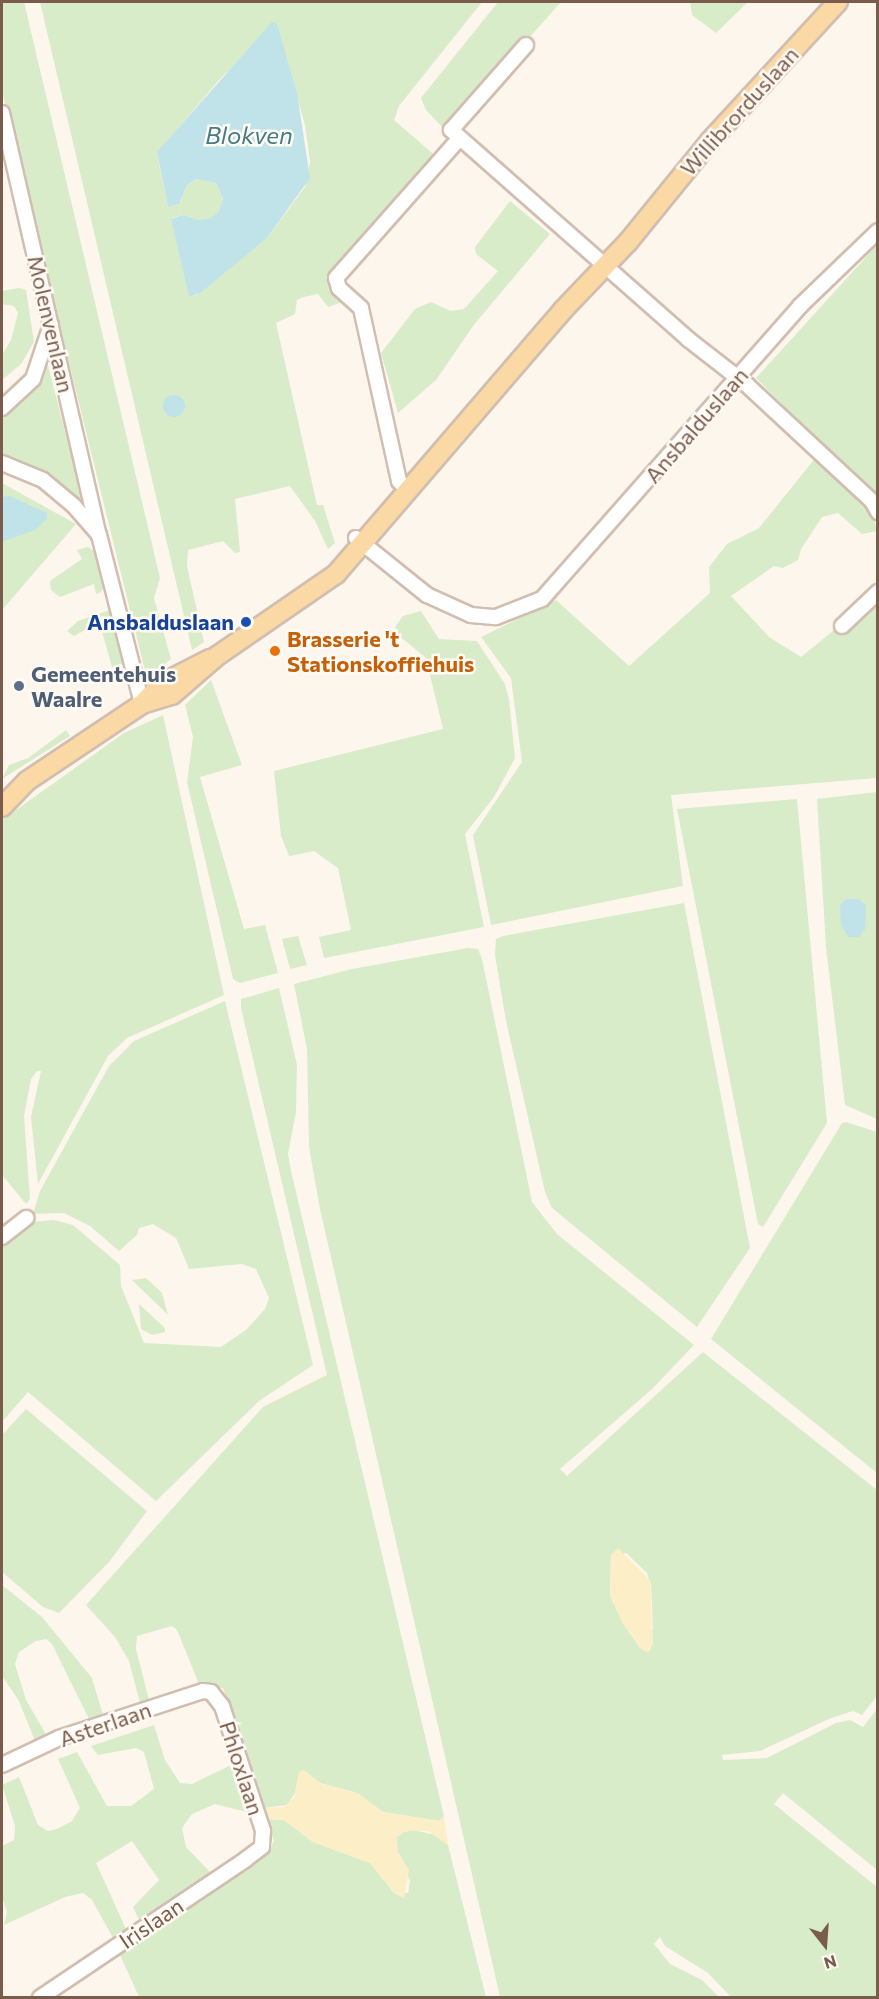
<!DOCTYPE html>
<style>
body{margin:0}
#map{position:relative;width:879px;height:1999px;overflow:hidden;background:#fdf6ec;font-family:Commissioner,sans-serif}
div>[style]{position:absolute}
.green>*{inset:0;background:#d8ecc9}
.sand>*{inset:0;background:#fcefc7}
.water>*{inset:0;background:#bfe3e8}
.round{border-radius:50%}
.roads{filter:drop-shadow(2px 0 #d1beb0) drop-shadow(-2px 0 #d1beb0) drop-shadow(0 2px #d1beb0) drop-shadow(0 -2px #d1beb0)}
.minor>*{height:14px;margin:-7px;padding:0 7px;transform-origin:7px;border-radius:7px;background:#fff}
.major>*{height:18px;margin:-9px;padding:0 9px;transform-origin:9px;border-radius:9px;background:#fbd9a5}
.dots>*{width:16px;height:16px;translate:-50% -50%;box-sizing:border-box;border:3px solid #fffaf3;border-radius:50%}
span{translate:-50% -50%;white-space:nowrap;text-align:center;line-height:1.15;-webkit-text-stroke:5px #fffaf3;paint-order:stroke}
.street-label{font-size:22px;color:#7a5c4d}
.transit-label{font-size:22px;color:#164399;font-weight:700}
.right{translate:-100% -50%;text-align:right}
.food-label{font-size:22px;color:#c56008;font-weight:700}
.left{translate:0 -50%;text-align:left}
.service-label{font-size:22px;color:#4e5e75;font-weight:700}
.water-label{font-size:24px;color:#437c86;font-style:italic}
.frame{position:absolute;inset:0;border:3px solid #7a5c4d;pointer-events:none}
.north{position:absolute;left:795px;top:1915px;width:60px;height:60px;-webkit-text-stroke:4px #fffaf3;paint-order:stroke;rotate:163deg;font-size:16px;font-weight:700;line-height:24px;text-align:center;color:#7a5c4d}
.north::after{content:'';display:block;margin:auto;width:21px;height:27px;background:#7a5c4d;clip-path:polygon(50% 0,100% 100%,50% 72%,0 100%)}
</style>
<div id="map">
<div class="green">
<i style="clip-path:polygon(2px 2px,24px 2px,160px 578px,154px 598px,171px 659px,147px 679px,2px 91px)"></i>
<i style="clip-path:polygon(evenodd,40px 2px,482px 2px,399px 106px,394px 120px,439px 159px,340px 271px,348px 300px,328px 307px,318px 294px,304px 297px,297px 300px,295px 314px,276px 323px,317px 505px,323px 505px,335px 543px,328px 549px,315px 521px,290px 486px,235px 499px,240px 552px,235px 553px,223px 541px,188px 550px,187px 566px,204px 642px,192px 650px,40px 2px,276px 24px,305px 125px,310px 162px,305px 187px,267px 238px,196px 295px,172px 218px,183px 215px,199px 220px,211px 218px,219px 211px,223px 198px,216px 183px,198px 179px,187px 185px,179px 204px,168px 207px,157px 153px,219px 80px,276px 24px)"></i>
<i style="clip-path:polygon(498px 2px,561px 2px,446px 131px,426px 110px,421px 98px)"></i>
<i style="clip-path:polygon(690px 2px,748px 2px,716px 33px,692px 15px)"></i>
<i style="clip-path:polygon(510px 201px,550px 234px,473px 326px,436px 380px,398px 413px,381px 353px,415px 309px,431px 302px,451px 311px,464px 309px,498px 271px,476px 254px,475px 247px)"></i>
<i style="clip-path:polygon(877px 245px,877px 499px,756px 378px)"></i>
<i style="clip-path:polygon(19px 288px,26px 290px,34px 342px,21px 364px,2px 380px,2px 355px,11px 340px,18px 313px,14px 306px,2px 304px,2px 291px)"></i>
<i style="clip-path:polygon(46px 358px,84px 504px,33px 470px,2px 456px,2px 413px,27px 394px)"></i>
<i style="clip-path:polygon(816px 457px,872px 511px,877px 531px,862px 534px,838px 513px,822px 517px,801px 549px,798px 560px,783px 568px,774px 566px,731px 596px,769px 637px,801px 657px,877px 595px,877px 778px,671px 795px,683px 886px,491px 925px,473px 835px,522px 762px,511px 678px,481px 637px,556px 600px,629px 666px,710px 593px,709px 567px,727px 544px,759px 528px)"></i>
<i style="clip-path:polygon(2px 483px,76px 524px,2px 610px)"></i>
<i style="clip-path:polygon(88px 547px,99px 554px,106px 583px,101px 592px,96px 594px,94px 584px,60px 597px,51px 590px,50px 581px,82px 559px,77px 550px)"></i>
<i style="clip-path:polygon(110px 610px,125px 664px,112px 667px,101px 628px,92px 626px,74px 636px,67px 631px,78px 621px)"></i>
<i style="clip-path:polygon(421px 611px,439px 639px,477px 641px,505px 684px,509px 699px,515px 758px,494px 797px,465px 834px,484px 927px,324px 958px,319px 937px,351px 930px,338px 868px,314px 851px,289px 856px,281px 836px,274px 771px,443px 729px,426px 658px,398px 635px,395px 627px,403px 616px)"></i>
<i style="clip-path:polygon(211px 680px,242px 765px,200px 777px,244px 929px,265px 925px,278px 973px,240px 983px,233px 979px,187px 782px,193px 737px,185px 705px)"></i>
<i style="clip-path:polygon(163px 715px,224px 995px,127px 1038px,108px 1056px,38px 1184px,31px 1117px,41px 1071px,37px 1071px,31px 1079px,24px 1116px,30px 1199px,26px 1204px,2px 1175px,2px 820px,124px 733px)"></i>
<i style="clip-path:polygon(66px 730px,70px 736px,2px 779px,9px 765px,28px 758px)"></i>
<i style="clip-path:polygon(877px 792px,877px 1119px,845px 1105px,826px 947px,817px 799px)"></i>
<i style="clip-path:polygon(797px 799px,827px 1123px,763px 1227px,758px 1224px,677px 809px)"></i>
<i style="clip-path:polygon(684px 903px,750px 1248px,697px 1327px,552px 1208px,545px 1192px,506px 1021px,495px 955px,496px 939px,503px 936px)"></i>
<i style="clip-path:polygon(298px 936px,307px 965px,290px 969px,282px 939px)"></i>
<i style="clip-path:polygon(evenodd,468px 948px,478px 949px,482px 959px,532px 1202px,557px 1234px,694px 1345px,651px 1390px,560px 1469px,567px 1476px,703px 1352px,877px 1490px,877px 1696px,862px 1715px,853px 1711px,831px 1718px,760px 1751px,722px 1755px,723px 1760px,767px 1758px,836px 1723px,850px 1720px,863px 1727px,877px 1709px,877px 1870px,783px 1793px,774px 1804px,877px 1887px,877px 1997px,731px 1997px,708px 1973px,665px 1946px,660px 1937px,654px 1944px,670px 1964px,702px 1980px,719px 1997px,500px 1997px,320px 1209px,309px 1147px,307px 1049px,294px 984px,352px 969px,468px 948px,626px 1553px,647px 1573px,651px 1585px,653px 1629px,640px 1648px,622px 1622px,610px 1591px,611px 1555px,626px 1553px)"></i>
<i style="clip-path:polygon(279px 988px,297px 1065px,296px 1112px,288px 1154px,291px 1171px,444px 1816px,439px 1821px,383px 1812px,354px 1792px,320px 1783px,305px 1771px,299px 1772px,298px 1788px,287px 1805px,263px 1808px,223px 1688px,199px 1684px,177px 1630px,172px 1626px,137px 1636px,136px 1649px,149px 1700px,140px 1703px,129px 1661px,115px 1637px,86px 1605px,263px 1407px,327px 1375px,241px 1008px,241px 999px)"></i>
<i style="clip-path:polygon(225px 1001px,313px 1365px,259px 1401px,156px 1501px,28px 1392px,2px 1422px,2px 1245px,31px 1222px,54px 1220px,73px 1225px,120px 1265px,121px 1286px,144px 1343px,221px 1347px,246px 1330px,265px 1309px,269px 1298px,256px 1269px,242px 1264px,189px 1269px,176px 1238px,153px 1224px,139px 1228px,137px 1235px,119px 1251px,90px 1226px,64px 1213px,33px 1214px,40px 1191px,109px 1066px,134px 1041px)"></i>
<i style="clip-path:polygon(846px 1122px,877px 1132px,877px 1473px,711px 1339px,842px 1123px)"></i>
<i style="clip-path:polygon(146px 1278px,162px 1293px,168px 1315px,132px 1280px)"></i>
<i style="clip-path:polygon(139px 1304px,165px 1328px,165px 1332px,152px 1335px,141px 1329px)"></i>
<i style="clip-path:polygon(26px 1409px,147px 1511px,109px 1562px,59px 1613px,43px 1607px,2px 1572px,2px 1435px)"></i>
<i style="clip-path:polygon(2px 1585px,42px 1617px,92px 1678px,103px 1715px,89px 1719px,52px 1644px,46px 1639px,36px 1641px,19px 1652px,15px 1664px,26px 1700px,47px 1736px,35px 1741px,19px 1701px,2px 1676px)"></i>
<i style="clip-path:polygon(154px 1725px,165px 1760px,180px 1783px,192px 1784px,231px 1765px,247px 1812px,215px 1804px,192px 1814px,182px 1828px,186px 1847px,210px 1872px,139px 1920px,133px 1907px,159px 1880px,132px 1841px,96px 1863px,126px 1929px,113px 1938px,92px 1900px,83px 1893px,65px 1897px,4px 1925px,7px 1912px,2px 1897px,2px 1846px,14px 1840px,15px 1826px,2px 1785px,19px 1777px,38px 1825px,48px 1831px,57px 1829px,72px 1821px,80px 1808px,58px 1759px,77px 1752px,107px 1806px,131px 1806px,154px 1789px,144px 1752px,136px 1748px,98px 1755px,91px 1746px)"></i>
<i style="clip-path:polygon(266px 1819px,284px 1820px,313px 1842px,370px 1863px,394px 1893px,408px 1893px,410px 1881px,398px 1852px,396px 1839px,400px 1833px,413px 1830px,440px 1836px,448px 1845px,486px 1997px,139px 1997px,120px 1955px,269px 1851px,274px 1841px)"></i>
</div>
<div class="sand">
<i style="clip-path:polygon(618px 1548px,650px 1580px,653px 1644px,648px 1653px,640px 1648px,622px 1622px,610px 1596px,611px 1555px)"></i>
<i style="clip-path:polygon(303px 1770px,320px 1783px,359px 1794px,383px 1812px,439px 1821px,444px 1816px,448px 1845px,428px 1831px,406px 1831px,397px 1837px,398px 1852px,409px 1870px,404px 1898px,394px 1893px,370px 1863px,313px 1842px,284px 1820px,266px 1819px,263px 1808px,284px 1807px,294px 1797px,299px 1772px)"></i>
</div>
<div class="water">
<i style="clip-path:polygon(272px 22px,277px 24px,297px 93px,310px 178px,267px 238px,200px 293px,189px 296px,171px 219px,183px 215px,199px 220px,211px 218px,219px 211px,223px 198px,216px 183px,197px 179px,187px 185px,179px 204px,168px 207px,157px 152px)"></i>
<i class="round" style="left:163px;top:395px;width:22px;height:22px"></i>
<i style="clip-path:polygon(10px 496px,47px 513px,47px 519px,35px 530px,2px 542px,2px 497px)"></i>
<i style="clip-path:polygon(846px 899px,858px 899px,866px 905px,865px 929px,859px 937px,848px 937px,841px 925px,840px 905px)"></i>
</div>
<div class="roads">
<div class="minor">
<i style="left:526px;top:45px;width:113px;rotate:131.4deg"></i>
<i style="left:451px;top:130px;width:316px;rotate:41.4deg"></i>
<i style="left:688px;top:339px;width:75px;rotate:37.9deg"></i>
<i style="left:747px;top:385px;width:171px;rotate:42.9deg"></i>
<i style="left:872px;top:501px;width:13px;rotate:61deg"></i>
<i style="left:2px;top:113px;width:433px;rotate:77.1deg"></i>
<i style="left:2px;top:408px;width:42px;rotate:-43.1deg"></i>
<i style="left:33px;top:379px;width:57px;rotate:-71.6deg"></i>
<i style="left:2px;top:463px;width:44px;rotate:22.5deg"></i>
<i style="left:43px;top:480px;width:40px;rotate:40deg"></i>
<i style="left:74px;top:506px;width:38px;rotate:49deg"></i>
<i style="left:99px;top:535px;width:174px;rotate:75.7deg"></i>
<i style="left:406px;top:488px;width:10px;rotate:-135deg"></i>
<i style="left:399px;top:481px;width:177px;rotate:-102.4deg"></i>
<i style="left:361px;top:308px;width:30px;rotate:-138deg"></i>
<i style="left:339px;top:288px;width:10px;rotate:-107deg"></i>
<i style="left:336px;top:278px;width:186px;rotate:-48.5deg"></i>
<i style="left:356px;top:538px;width:91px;rotate:38.8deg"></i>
<i style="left:427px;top:595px;width:48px;rotate:24.4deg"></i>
<i style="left:471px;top:615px;width:25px;rotate:5deg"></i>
<i style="left:496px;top:617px;width:49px;rotate:-21.4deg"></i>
<i style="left:542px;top:599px;width:390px;rotate:-48.6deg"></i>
<i style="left:800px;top:306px;width:108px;rotate:-43.9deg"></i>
<i style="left:842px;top:626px;width:50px;rotate:-43.4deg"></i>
<i style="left:2px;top:1237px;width:31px;rotate:-38deg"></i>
<i style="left:2px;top:1765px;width:63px;rotate:-25.3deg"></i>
<i style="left:59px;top:1738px;width:151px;rotate:-18.1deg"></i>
<i style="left:203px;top:1691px;width:8px;rotate:7deg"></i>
<i style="left:211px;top:1692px;width:18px;rotate:52deg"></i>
<i style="left:222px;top:1706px;width:132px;rotate:71.8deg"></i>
<i style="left:263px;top:1831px;width:16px;rotate:94deg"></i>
<i style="left:262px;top:1847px;width:21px;rotate:143deg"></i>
<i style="left:245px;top:1860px;width:247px;rotate:146.1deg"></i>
</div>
<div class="major">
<i style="left:142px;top:704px;width:31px;rotate:-17deg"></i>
<i style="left:172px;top:695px;width:60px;rotate:-40.9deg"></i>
<i style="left:217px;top:656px;width:145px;rotate:-34.6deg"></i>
<i style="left:336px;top:574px;width:348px;rotate:-49.3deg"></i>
<i style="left:563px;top:310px;width:94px;rotate:-46.3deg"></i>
<i style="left:628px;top:242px;width:130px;rotate:-50.9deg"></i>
<i style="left:710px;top:141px;width:189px;rotate:-47.4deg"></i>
<i style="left:2px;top:807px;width:36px;rotate:-46deg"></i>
<i style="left:27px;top:781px;width:138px;rotate:-33.8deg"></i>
<i style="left:142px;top:704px;width:28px;rotate:-46deg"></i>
<i style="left:161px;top:684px;width:55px;rotate:-27deg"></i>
</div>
</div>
<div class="dots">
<i style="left:246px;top:622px;background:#1a4fb4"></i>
<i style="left:275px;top:651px;background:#e8710a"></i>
<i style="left:19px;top:686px;background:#5c6f8a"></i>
</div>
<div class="street-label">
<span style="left:739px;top:111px;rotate:-48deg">Willibrorduslaan</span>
<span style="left:51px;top:324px;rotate:77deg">Molenvenlaan</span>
<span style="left:696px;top:425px;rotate:-49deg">Ansbalduslaan</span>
<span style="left:105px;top:1724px;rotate:-19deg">Asterlaan</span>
<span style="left:242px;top:1768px;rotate:72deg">Phloxlaan</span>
<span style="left:151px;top:1923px;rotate:-34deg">Irislaan</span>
</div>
<div class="transit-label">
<span class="right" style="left:234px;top:622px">Ansbalduslaan</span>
</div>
<div class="food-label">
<span class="left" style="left:287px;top:651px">Brasserie 't<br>Stationskoffiehuis</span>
</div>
<div class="service-label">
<span class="left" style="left:31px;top:686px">Gemeentehuis<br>Waalre</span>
</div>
<div class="water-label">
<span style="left:249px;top:135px">Blokven</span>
</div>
<div class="frame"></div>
<div class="north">N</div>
</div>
